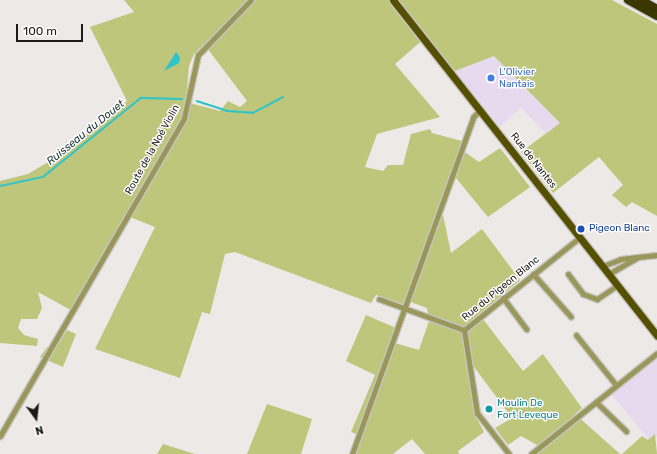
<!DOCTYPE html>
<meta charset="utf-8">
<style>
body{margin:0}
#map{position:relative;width:657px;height:454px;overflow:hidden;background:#ede9e7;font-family:Rubik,sans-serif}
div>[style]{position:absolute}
.industrial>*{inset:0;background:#e8daee}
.green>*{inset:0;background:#bec67c}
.water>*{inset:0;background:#2fc4c9}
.stream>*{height:1.5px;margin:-0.75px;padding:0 0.75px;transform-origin:0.75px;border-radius:0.75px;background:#2fc4c9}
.roads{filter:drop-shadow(1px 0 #c7c4c2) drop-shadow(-1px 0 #c7c4c2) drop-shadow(0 1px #c7c4c2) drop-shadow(0 -1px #c7c4c2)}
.minor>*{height:5px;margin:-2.5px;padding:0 2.5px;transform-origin:2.5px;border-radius:2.5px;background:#9a975b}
.major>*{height:7px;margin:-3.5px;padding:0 3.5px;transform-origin:3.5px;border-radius:3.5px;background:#545000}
.highway>*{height:8px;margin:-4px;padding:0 4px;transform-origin:4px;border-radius:4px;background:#3b3700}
.dots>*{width:11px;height:11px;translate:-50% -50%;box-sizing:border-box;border:2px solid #fff;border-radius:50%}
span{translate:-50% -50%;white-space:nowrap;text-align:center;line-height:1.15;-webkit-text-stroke:3px #fff;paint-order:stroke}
.shop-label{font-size:10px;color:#366cbe}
.left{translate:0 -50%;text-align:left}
.street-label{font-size:10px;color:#1c1b1a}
.transit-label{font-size:10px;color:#164399}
.culture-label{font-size:10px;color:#0d838f}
.water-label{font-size:11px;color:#233b3b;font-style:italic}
.north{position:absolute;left:16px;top:398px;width:40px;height:40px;-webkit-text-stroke:3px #fff;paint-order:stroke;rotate:165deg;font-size:11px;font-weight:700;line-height:16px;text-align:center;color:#1c1b1a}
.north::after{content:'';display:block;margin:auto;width:14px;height:18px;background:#1c1b1a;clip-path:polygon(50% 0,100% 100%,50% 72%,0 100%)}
.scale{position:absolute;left:16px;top:24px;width:67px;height:18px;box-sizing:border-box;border:2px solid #1c1b1a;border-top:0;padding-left:5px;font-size:12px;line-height:14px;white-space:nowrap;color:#1c1b1a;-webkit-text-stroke:3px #fff;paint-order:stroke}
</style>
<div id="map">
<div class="industrial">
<i style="clip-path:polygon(494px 56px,553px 116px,560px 123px,545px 133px,521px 108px,500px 127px,455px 71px)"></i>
<i style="clip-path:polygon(657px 357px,657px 437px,654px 435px,649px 440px,611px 394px)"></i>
</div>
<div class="green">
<i style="clip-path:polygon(evenodd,124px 0,612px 0,657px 24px,657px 216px,632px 202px,626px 207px,612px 195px,623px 185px,599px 157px,553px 193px,521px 152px,560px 123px,494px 56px,455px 71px,426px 37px,395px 64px,440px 117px,377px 134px,365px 167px,383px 171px,388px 165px,403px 165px,411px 134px,430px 129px,432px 133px,462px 141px,459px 148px,479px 162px,500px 148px,530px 187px,488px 217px,451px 172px,440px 201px,451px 253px,482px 229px,520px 280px,479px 314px,523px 371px,543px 354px,582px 408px,575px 414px,620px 454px,537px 454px,541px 451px,537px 445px,521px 436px,508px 445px,495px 428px,512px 418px,474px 367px,469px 370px,474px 413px,484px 432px,458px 451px,459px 454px,425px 454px,412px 439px,393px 454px,356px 454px,362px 436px,351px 432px,375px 375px,346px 361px,366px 315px,396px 328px,391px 342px,419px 350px,429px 321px,427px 308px,405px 300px,403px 304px,376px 295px,371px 303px,235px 252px,225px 254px,210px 314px,202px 312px,180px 378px,95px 349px,155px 227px,130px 217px,76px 313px,38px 292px,42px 308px,37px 319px,21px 319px,18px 328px,24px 335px,38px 339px,37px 346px,0 343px,0 181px,28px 174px,65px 152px,127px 101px,90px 27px,134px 12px,124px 0,204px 44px,247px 101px,240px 107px,228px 101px,220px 111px,186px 102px,189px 66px,194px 54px,204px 44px)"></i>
<i style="clip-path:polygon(67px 330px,76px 334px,63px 367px,40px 357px,47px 347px,55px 349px)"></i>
<i style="clip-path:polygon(267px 404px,312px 419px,301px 454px,247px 454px)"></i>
<i style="clip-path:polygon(655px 434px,657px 454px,622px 454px,642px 436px,648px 440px)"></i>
<i style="clip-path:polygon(163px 444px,195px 454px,157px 454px)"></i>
</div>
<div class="water">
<i style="clip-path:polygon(176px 52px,180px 57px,179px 63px,164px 71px)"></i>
</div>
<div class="stream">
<i style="left:197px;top:101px;width:32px;rotate:18deg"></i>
<i style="left:227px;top:111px;width:26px;rotate:4deg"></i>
<i style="left:253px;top:113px;width:34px;rotate:-28deg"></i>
<i style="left:0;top:186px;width:44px;rotate:-11.8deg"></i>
<i style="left:43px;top:177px;width:126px;rotate:-38.9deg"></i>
<i style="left:141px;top:98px;width:41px;rotate:1.4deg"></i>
</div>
<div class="roads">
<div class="minor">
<i style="left:638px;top:257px;width:19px;rotate:-6deg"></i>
<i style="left:603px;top:266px;width:19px;rotate:-21deg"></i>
<i style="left:621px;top:259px;width:17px;rotate:-7deg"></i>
<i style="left:638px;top:257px;width:34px;rotate:150deg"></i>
<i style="left:533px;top:274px;width:57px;rotate:48.5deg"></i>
<i style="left:568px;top:274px;width:25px;rotate:53deg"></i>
<i style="left:583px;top:294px;width:15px;rotate:20deg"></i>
<i style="left:597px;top:299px;width:25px;rotate:-34deg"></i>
<i style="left:503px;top:298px;width:39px;rotate:53deg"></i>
<i style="left:379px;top:299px;width:90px;rotate:20deg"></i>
<i style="left:464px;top:330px;width:149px;rotate:-38.7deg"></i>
<i style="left:464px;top:330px;width:84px;rotate:81.1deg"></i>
<i style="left:477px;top:413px;width:52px;rotate:52deg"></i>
<i style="left:576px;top:335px;width:64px;rotate:51.3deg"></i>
<i style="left:596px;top:402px;width:42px;rotate:44deg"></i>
<i style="left:0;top:436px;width:367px;rotate:-59.9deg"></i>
<i style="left:184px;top:118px;width:65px;rotate:-77.5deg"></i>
<i style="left:198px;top:55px;width:76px;rotate:-46.1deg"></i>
<i style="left:352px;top:454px;width:358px;rotate:-70.2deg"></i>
<i style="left:473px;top:117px;width:10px;rotate:-45deg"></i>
<i style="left:531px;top:454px;width:161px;rotate:-38.7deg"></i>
</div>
<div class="major">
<i style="left:393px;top:0;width:427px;rotate:51.8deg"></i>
</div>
<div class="highway">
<i style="left:628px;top:0;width:33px;rotate:29deg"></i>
<i style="left:641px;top:0;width:18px;rotate:29deg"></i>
</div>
</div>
<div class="dots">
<i style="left:491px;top:78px;background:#3f7fe0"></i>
<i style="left:581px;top:229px;background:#1a4fb4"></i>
<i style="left:489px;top:409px;background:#0f9aa8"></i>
</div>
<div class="shop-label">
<span class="left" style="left:499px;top:78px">L'Olivier<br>Nantais</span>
</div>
<div class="street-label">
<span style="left:153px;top:150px;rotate:-61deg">Route de la Noé Violin</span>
<span style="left:533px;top:161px;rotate:52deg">Rue de Nantes</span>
<span style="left:501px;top:289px;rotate:-39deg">Rue du Pigeon Blanc</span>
</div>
<div class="transit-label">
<span class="left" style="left:589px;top:229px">Pigeon Blanc</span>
</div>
<div class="culture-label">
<span class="left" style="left:497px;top:409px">Moulin De<br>Fort Leveque</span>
</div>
<div class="water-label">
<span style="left:86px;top:133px;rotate:-39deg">Ruisseau du Douet</span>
</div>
<div class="north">N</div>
<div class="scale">100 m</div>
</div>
